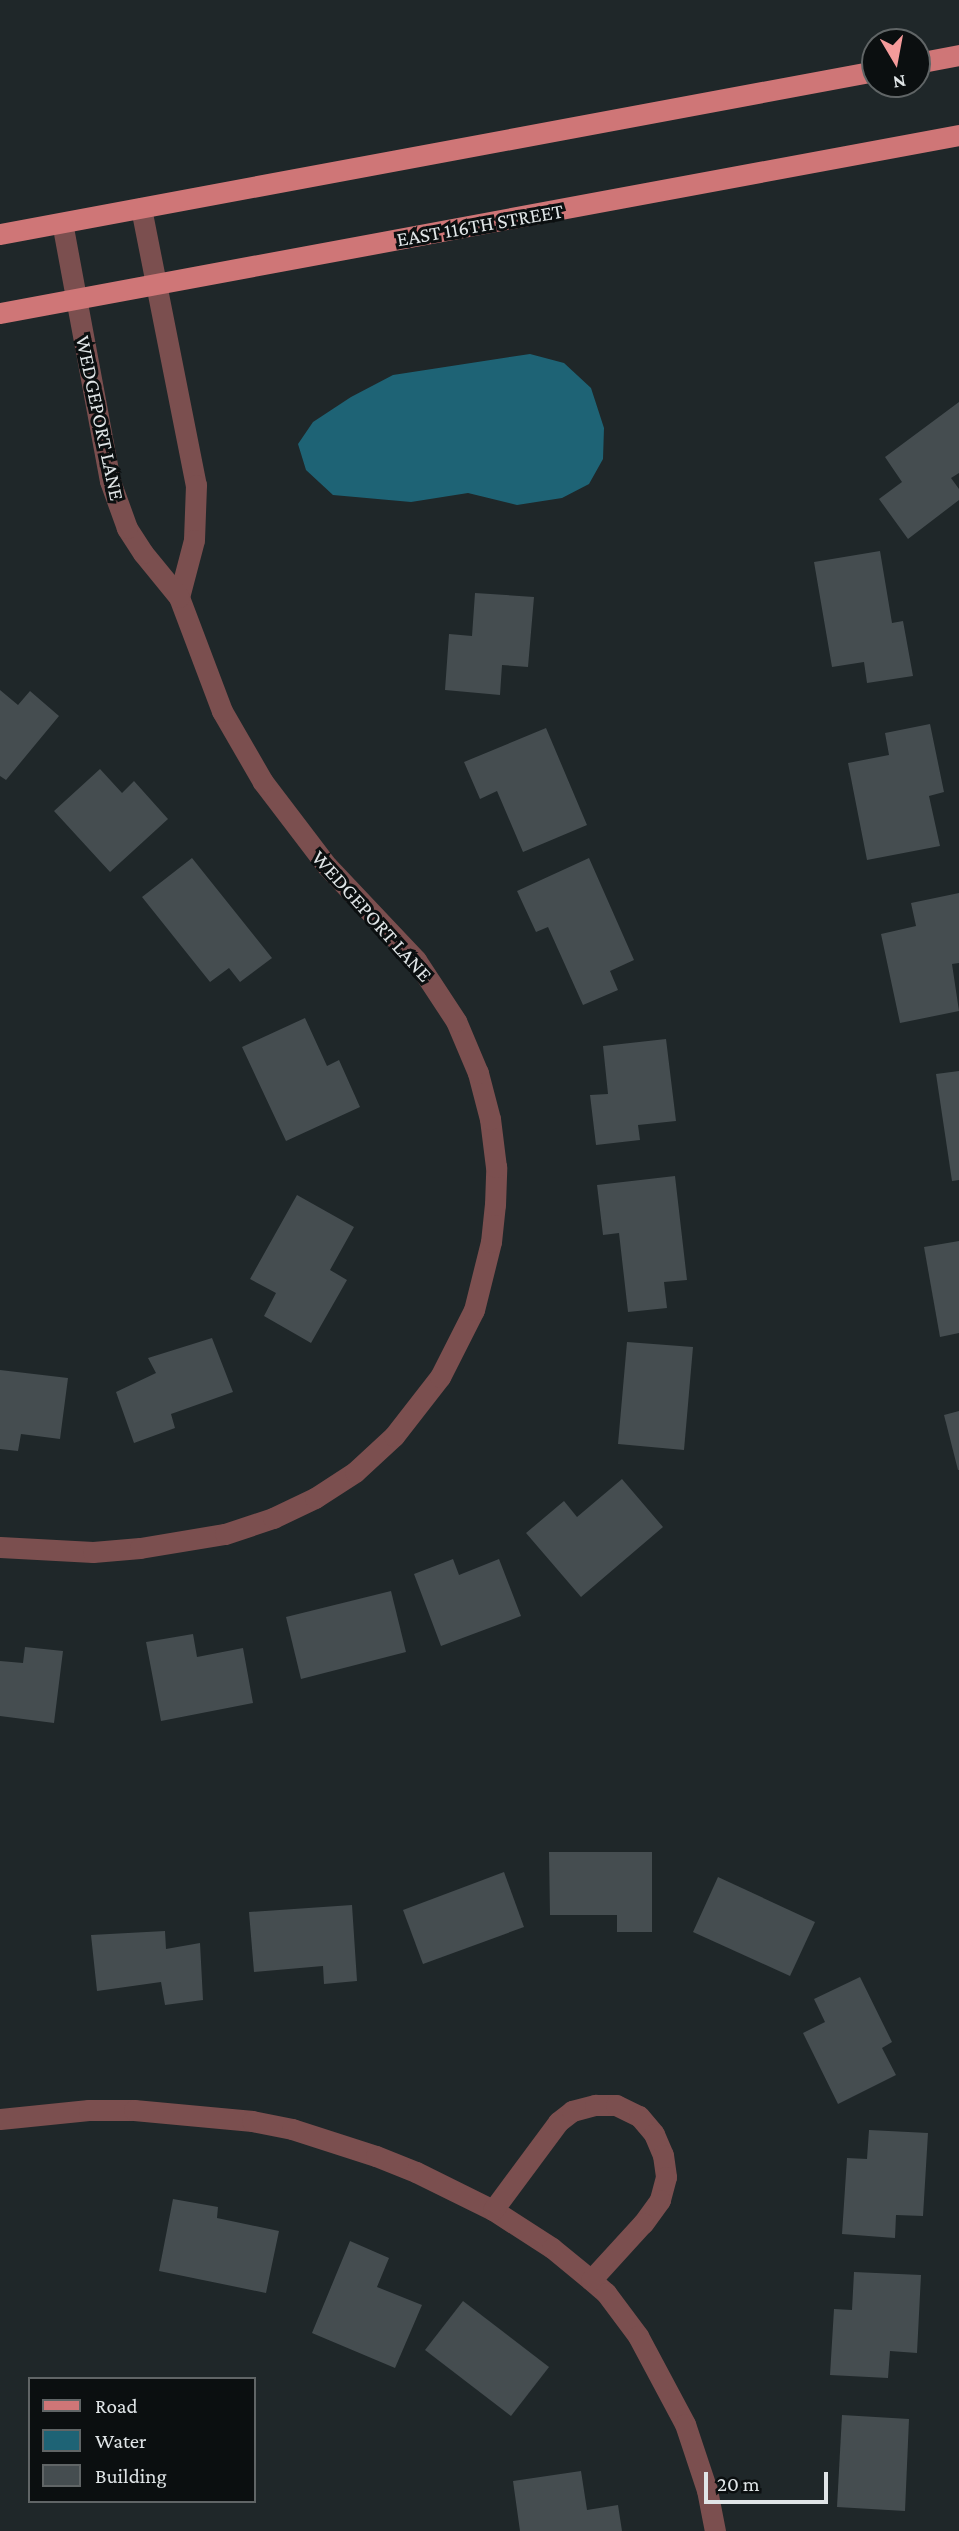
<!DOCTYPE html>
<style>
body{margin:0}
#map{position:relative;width:959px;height:2531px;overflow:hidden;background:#1f2729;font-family:"Crimson Pro",serif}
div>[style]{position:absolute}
.water>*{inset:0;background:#1e6375}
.building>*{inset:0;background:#454d50}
.minor>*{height:21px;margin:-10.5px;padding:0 10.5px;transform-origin:10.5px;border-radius:10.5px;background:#7b4f4f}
.major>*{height:21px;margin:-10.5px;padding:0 10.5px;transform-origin:10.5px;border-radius:10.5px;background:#cf7677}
span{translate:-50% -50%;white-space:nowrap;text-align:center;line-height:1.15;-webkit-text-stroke:6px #0b0f10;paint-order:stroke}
.street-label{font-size:21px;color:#e0e5e7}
.legend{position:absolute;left:28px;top:2377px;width:228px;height:126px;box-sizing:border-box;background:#0b0f10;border:2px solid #606566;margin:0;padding:9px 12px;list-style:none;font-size:21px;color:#e0e5e7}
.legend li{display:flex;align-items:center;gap:14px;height:35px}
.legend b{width:35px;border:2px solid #606566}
.north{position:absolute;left:861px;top:28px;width:70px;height:70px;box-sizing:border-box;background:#0b0f10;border:2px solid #606566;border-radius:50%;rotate:170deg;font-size:19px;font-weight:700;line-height:28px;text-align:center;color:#e0e5e7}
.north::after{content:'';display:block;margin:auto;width:24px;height:32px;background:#f59b9b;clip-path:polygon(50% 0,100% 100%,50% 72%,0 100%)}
.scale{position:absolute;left:704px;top:2472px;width:124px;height:32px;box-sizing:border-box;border:4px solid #e0e5e7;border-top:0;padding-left:9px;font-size:21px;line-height:24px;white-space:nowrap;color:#e0e5e7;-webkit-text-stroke:5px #0b0f10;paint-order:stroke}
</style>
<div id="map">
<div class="water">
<i style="clip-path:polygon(530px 354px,564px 363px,591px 388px,604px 428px,603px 459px,589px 484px,562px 498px,517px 505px,468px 493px,411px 502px,333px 495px,306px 470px,298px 444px,313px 422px,351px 397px,393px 375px)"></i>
</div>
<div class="building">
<i style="clip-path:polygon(959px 402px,959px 473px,951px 478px,959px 489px,959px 500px,908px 539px,879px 499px,902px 482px,885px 457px)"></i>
<i style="clip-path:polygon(880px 551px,892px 623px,903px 621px,913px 676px,867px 683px,864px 662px,832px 667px,814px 562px)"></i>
<i style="clip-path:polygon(475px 593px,534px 597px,528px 667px,502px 665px,500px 695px,445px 690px,449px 634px,472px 636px)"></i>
<i style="clip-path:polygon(0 690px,18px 705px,30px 691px,59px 716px,6px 780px,0 776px)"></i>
<i style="clip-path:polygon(930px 724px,944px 792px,929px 796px,940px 846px,867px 860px,848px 763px,889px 755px,885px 733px)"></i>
<i style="clip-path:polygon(546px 728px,587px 825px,523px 852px,497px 791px,480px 799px,464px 762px)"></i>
<i style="clip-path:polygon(100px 769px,122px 793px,134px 781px,168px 819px,110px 872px,54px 811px)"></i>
<i style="clip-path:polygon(192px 858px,272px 958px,240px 982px,229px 968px,210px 982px,142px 897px)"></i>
<i style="clip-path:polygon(589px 858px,634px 960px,610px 971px,618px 990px,583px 1005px,548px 927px,536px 932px,517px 891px)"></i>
<i style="clip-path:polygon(959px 893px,959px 963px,952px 964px,959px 1011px,900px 1023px,881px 934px,916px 926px,911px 903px)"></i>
<i style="clip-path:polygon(305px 1018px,327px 1066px,339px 1060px,360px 1107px,286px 1141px,242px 1047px)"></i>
<i style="clip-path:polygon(666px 1039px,676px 1121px,638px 1125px,640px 1140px,596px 1145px,590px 1095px,608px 1094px,603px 1046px)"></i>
<i style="clip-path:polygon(959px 1071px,959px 1180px,952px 1181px,936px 1074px)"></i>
<i style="clip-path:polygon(675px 1176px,687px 1280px,664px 1282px,667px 1308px,628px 1312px,619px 1233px,603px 1235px,597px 1185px)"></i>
<i style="clip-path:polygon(297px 1195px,354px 1227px,330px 1270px,347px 1280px,311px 1343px,264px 1316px,276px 1293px,250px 1279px)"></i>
<i style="clip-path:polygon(959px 1241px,959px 1333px,940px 1337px,924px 1247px)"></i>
<i style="clip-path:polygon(212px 1338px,233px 1392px,171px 1414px,175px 1428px,134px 1443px,116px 1392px,156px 1373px,148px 1358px)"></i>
<i style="clip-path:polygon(627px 1342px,693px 1347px,684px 1450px,618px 1444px)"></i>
<i style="clip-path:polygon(0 1370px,68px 1378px,60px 1439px,21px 1434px,18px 1451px,0 1449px)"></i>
<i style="clip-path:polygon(959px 1411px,959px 1470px,958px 1470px,944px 1415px)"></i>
<i style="clip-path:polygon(622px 1479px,663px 1527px,581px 1597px,526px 1533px,564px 1501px,577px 1517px)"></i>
<i style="clip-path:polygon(453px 1559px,459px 1575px,499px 1559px,521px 1616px,441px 1646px,414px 1574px)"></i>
<i style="clip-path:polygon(391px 1591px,406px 1652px,301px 1679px,286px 1617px)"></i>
<i style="clip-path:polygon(193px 1634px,197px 1657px,243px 1648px,253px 1703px,161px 1721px,146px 1642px)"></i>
<i style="clip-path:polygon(25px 1647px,63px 1651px,54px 1723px,0 1716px,0 1661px,23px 1663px)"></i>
<i style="clip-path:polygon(549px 1852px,652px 1852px,652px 1932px,617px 1932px,617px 1915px,550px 1915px)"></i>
<i style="clip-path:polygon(504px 1872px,524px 1927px,423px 1964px,403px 1910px)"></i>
<i style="clip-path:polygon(718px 1877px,815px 1922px,790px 1976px,693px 1932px)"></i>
<i style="clip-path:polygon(352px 1905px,357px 1981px,324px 1984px,323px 1966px,254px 1972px,249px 1912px)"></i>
<i style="clip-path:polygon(165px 1931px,166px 1949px,200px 1943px,203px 2000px,165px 2005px,161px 1982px,97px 1991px,91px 1935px)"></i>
<i style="clip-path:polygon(860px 1977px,892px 2042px,882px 2048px,896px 2075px,838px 2104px,803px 2033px,825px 2022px,814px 1999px)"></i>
<i style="clip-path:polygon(869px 2130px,928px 2133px,923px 2216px,896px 2215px,895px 2238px,842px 2234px,847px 2158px,867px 2159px)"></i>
<i style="clip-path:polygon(173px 2199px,218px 2207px,217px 2218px,279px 2231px,266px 2293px,159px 2271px)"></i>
<i style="clip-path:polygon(350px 2241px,389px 2258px,377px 2287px,422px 2305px,395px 2368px,312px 2333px)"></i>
<i style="clip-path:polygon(854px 2272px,921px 2275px,917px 2353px,890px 2351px,888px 2378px,830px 2375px,834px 2309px,852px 2310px)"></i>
<i style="clip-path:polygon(463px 2301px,549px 2367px,511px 2416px,425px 2350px)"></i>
<i style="clip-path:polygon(842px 2415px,909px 2419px,905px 2511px,837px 2507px)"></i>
<i style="clip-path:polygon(581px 2471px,587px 2510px,618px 2505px,622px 2531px,520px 2531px,513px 2481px)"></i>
</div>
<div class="minor">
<i style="left:141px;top:208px;width:282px;rotate:78.8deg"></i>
<i style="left:196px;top:485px;width:55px;rotate:92.1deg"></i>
<i style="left:194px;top:540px;width:59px;rotate:104.7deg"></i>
<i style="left:0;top:1547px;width:93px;rotate:3.1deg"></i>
<i style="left:93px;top:1552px;width:47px;rotate:-4.9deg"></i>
<i style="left:140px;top:1548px;width:86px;rotate:-9.4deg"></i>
<i style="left:225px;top:1534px;width:51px;rotate:-18.4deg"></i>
<i style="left:273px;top:1518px;width:47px;rotate:-25.5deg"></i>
<i style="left:315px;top:1498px;width:48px;rotate:-33deg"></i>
<i style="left:355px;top:1472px;width:53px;rotate:-42.7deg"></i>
<i style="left:394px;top:1436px;width:75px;rotate:-52.1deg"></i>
<i style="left:440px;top:1377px;width:75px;rotate:-63.1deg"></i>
<i style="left:474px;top:1310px;width:70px;rotate:-76deg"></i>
<i style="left:491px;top:1242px;width:37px;rotate:-84deg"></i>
<i style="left:495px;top:1205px;width:38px;rotate:-88deg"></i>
<i style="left:496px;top:1167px;width:48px;rotate:-97.1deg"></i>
<i style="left:490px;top:1119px;width:48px;rotate:-104.6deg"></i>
<i style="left:478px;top:1073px;width:56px;rotate:-112.9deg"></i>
<i style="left:456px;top:1021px;width:73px;rotate:-123.3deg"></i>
<i style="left:416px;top:960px;width:129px;rotate:-133.4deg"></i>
<i style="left:327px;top:866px;width:106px;rotate:-127.3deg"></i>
<i style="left:263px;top:782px;width:82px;rotate:-120deg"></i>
<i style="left:222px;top:711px;width:122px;rotate:-110.7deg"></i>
<i style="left:179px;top:597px;width:57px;rotate:-129.3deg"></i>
<i style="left:143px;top:553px;width:30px;rotate:-123deg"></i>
<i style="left:127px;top:528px;width:50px;rotate:-109.9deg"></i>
<i style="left:110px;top:481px;width:262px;rotate:-100.5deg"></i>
<i style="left:0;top:2119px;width:89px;rotate:-5.8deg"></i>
<i style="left:89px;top:2110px;width:45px"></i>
<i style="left:134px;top:2110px;width:119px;rotate:5.3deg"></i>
<i style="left:252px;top:2121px;width:41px;rotate:11.3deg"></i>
<i style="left:292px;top:2129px;width:88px;rotate:17.8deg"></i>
<i style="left:376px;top:2156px;width:43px;rotate:21.8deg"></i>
<i style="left:416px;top:2172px;width:86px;rotate:26.3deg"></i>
<i style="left:493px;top:2210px;width:70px;rotate:32.8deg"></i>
<i style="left:552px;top:2248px;width:50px;rotate:39.4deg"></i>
<i style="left:591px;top:2280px;width:20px;rotate:41deg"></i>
<i style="left:606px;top:2293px;width:54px;rotate:53.3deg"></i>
<i style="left:638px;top:2336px;width:100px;rotate:61.9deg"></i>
<i style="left:685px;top:2424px;width:70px;rotate:71.6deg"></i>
<i style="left:707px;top:2490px;width:42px;rotate:79deg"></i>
<i style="left:493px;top:2210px;width:109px;rotate:-53.5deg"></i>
<i style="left:558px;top:2122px;width:18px;rotate:-38deg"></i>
<i style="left:572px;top:2111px;width:24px;rotate:-15deg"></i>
<i style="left:595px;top:2105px;width:21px"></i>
<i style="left:616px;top:2105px;width:25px;rotate:26deg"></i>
<i style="left:639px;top:2116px;width:23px;rotate:50deg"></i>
<i style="left:654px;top:2134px;width:23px;rotate:67deg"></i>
<i style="left:663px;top:2155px;width:22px;rotate:82deg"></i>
<i style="left:666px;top:2177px;width:24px;rotate:105deg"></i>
<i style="left:660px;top:2200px;width:29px;rotate:126deg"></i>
<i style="left:643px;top:2223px;width:77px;rotate:132.4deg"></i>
</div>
<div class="major">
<i style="left:917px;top:63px;width:43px;rotate:-10.8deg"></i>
<i style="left:0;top:234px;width:890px;rotate:-10.55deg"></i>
<i style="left:0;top:313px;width:975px;rotate:-10.52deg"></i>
</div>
<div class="street-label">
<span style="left:480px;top:225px;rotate:-10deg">EAST 116TH STREET</span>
<span style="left:100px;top:418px;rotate:78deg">WEDGEPORT LANE</span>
<span style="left:372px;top:916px;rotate:48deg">WEDGEPORT LANE</span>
</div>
<ul class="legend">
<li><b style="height:9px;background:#cf7677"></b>Road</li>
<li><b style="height:19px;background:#1e6375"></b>Water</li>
<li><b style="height:19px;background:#454d50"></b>Building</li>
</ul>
<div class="north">N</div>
<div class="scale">20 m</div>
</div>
